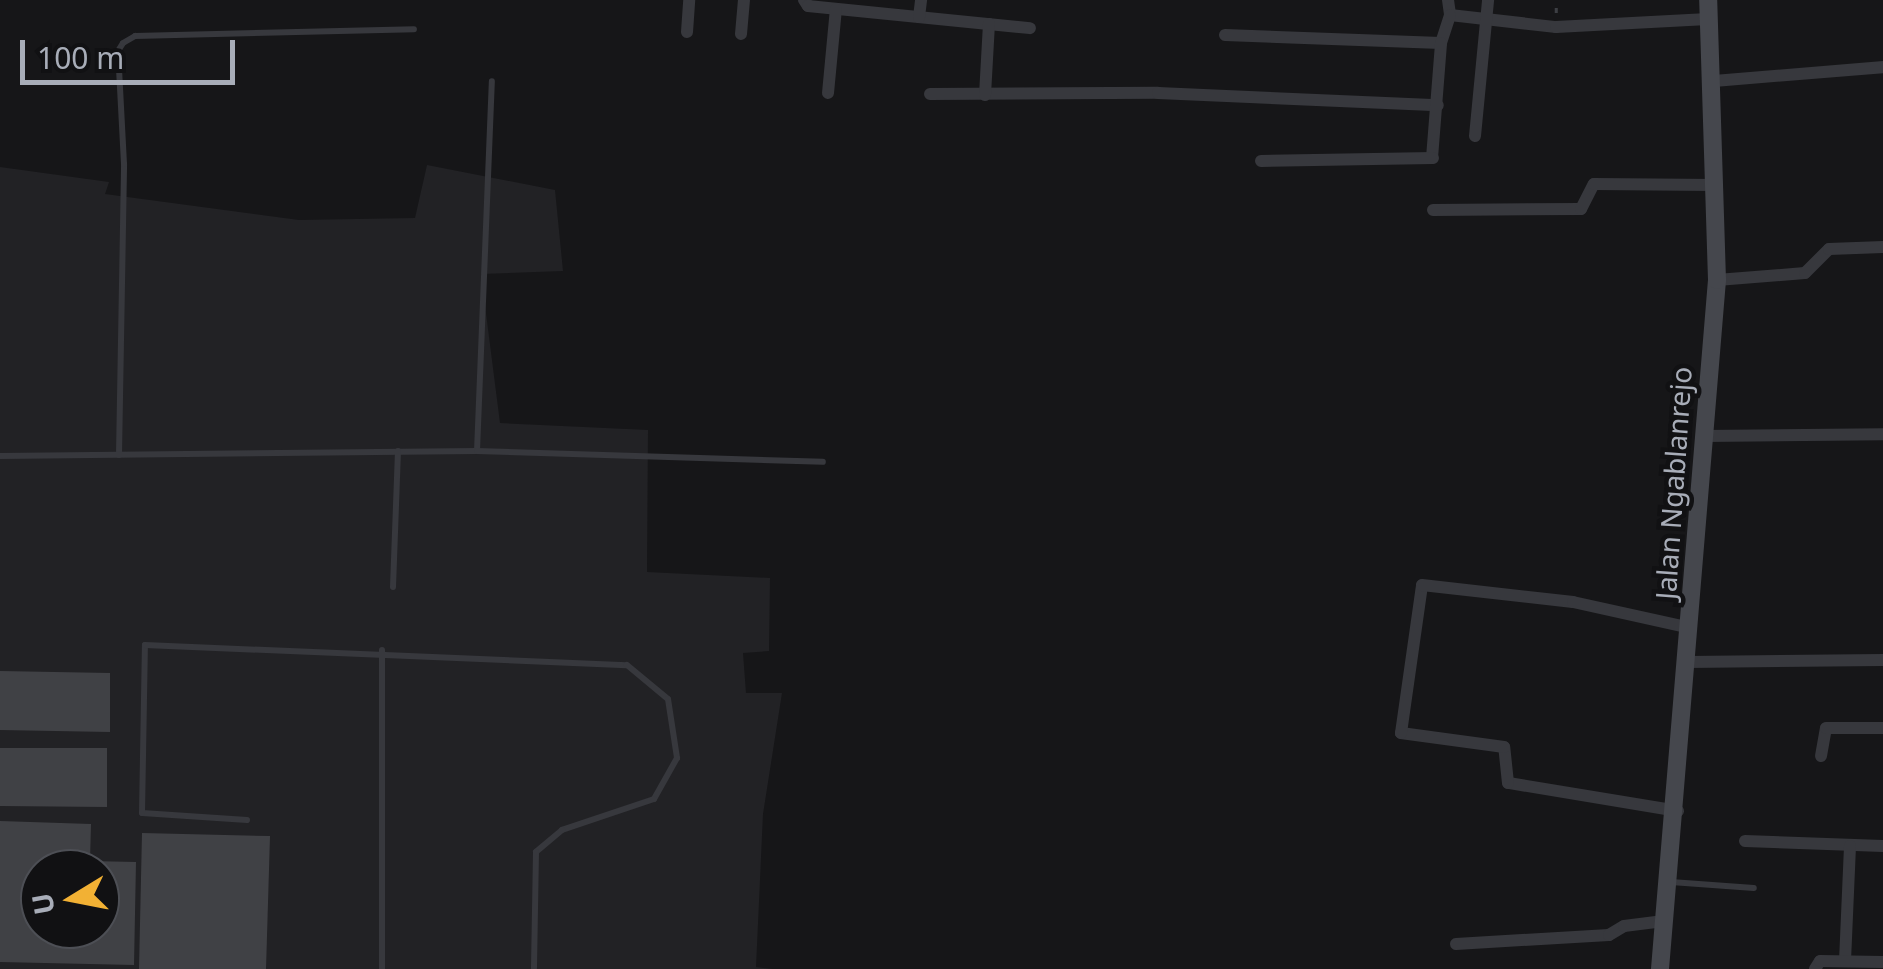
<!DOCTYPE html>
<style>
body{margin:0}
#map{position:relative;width:1883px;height:969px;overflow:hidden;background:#161618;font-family:"Noto Sans",sans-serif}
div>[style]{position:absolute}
.built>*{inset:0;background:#222225}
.building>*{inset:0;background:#404145}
.path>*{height:2.5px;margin-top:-1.25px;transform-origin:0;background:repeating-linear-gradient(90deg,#3d3f44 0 5px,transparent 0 13px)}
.lane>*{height:6px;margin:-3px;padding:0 3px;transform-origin:3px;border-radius:3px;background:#37383d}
.street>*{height:12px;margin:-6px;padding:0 6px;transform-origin:6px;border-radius:6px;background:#37383d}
.secondary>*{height:18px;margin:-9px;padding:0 9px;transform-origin:9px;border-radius:9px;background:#45474d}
span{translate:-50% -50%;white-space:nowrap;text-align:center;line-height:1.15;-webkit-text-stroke:9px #111113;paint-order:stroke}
.street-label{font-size:28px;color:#a8adb8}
.north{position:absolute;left:20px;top:849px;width:100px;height:100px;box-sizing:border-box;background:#111113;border:2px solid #4d4f55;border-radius:50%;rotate:260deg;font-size:28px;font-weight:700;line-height:40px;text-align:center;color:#a8adb8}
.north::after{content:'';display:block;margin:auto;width:35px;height:45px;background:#f2b134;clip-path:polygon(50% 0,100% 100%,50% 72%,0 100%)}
.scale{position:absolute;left:20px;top:40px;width:215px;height:45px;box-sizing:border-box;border:5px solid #a8adb8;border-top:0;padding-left:12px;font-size:30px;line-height:35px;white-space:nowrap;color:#a8adb8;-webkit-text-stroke:8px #111113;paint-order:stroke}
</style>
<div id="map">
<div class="built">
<i style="clip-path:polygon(evenodd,427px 165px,555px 190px,563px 271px,481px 274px,500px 423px,648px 430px,647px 572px,770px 578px,769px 651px,743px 653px,746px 693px,782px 693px,763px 814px,756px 967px,773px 969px,0 969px,0 167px,109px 182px,105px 194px,299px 220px,415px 218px,427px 165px,40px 869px,100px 869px,100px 929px,40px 929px,40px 869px)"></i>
</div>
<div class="building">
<i style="clip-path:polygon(0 671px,110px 673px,110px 732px,0 730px)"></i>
<i style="clip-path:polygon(0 748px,107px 748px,107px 807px,0 806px)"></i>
<i style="clip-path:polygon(evenodd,0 821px,91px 824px,90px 861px,136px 862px,134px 965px,0 962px,0 821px,40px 869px,100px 869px,100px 929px,40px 929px,40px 869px)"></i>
<i style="clip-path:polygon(142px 833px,270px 836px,266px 969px,139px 969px)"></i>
</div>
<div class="path">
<i style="left:1556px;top:13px;width:13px;rotate:-90deg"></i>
</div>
<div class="lane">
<i style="left:477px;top:451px;width:370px;rotate:-87.7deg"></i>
<i style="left:119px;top:455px;width:291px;rotate:-89deg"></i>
<i style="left:124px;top:164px;width:113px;rotate:-93deg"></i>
<i style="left:118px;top:51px;width:9px;rotate:-58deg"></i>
<i style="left:123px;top:43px;width:14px;rotate:-30deg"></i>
<i style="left:135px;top:36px;width:279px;rotate:-1.4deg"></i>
<i style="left:0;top:456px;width:477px;rotate:-0.6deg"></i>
<i style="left:477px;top:451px;width:346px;rotate:1.8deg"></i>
<i style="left:393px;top:587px;width:136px;rotate:-87.9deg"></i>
<i style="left:247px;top:820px;width:105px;rotate:-176.2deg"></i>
<i style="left:142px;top:813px;width:168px;rotate:-89deg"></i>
<i style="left:145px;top:645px;width:482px;rotate:2.4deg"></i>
<i style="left:627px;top:665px;width:53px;rotate:39.7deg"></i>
<i style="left:668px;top:699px;width:60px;rotate:81.3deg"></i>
<i style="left:677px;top:758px;width:47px;rotate:119.3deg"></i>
<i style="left:654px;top:799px;width:97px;rotate:161.4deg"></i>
<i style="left:562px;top:830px;width:34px;rotate:140deg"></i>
<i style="left:536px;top:852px;width:117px;rotate:91deg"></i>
<i style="left:1671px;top:882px;width:83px;rotate:4.1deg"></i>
<i style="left:382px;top:969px;width:319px;rotate:-90deg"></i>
</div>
<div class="street">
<i style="left:804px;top:0;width:7px;rotate:56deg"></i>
<i style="left:808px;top:6px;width:223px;rotate:5.7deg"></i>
<i style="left:1448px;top:0;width:15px;rotate:82deg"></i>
<i style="left:1450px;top:15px;width:107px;rotate:6.5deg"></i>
<i style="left:1556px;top:27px;width:152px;rotate:-3deg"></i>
<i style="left:919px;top:17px;width:17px;rotate:-83deg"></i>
<i style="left:687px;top:32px;width:32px;rotate:-86deg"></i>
<i style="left:741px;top:34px;width:34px;rotate:-85deg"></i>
<i style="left:1225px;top:35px;width:216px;rotate:2.1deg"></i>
<i style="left:1441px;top:43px;width:29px;rotate:-72deg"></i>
<i style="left:1714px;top:81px;width:170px;rotate:-4.7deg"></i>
<i style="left:828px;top:93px;width:84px;rotate:-84.6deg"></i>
<i style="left:930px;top:94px;width:228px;rotate:-0.3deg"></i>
<i style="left:1158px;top:93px;width:280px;rotate:2.5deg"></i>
<i style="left:985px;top:95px;width:71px;rotate:-86.8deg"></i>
<i style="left:1475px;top:136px;width:137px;rotate:-84.5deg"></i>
<i style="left:1432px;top:158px;width:115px;rotate:-85.5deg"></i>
<i style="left:1261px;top:161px;width:172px;rotate:-1deg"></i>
<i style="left:1433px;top:210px;width:148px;rotate:-0.4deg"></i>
<i style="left:1581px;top:209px;width:28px;rotate:-63deg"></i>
<i style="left:1594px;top:184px;width:121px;rotate:0.5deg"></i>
<i style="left:1717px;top:280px;width:88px;rotate:-4.5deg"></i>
<i style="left:1805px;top:273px;width:34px;rotate:-45deg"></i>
<i style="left:1829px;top:249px;width:54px;rotate:-2.1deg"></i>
<i style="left:1704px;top:436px;width:179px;rotate:-0.6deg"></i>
<i style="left:1688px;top:662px;width:195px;rotate:-0.6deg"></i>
<i style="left:1821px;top:756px;width:28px;rotate:-80deg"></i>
<i style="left:1826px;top:728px;width:57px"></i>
<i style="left:1678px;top:811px;width:172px;rotate:-170.6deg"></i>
<i style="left:1508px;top:783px;width:36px;rotate:-96deg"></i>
<i style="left:1504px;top:747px;width:104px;rotate:-172.3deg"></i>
<i style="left:1401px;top:733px;width:149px;rotate:-81.9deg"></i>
<i style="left:1422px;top:585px;width:152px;rotate:6.4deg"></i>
<i style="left:1573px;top:602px;width:120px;rotate:12.5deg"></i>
<i style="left:1745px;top:841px;width:138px;rotate:2.1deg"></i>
<i style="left:1456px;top:944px;width:153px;rotate:-3.4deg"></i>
<i style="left:1609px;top:935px;width:17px;rotate:-31deg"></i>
<i style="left:1624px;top:926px;width:40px;rotate:-7.1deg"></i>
<i style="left:1845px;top:961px;width:115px;rotate:-87.5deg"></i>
<i style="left:1815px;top:969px;width:9px;rotate:-58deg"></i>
<i style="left:1820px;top:961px;width:63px;rotate:0.9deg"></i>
</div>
<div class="secondary">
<i style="left:1660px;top:969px;width:691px;rotate:-85.27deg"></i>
<i style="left:1717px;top:280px;width:280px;rotate:-91.8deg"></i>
</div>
<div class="street-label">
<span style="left:1673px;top:483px;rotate:-86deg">Jalan Ngablanrejo</span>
</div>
<div class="north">U</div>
<div class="scale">100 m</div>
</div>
